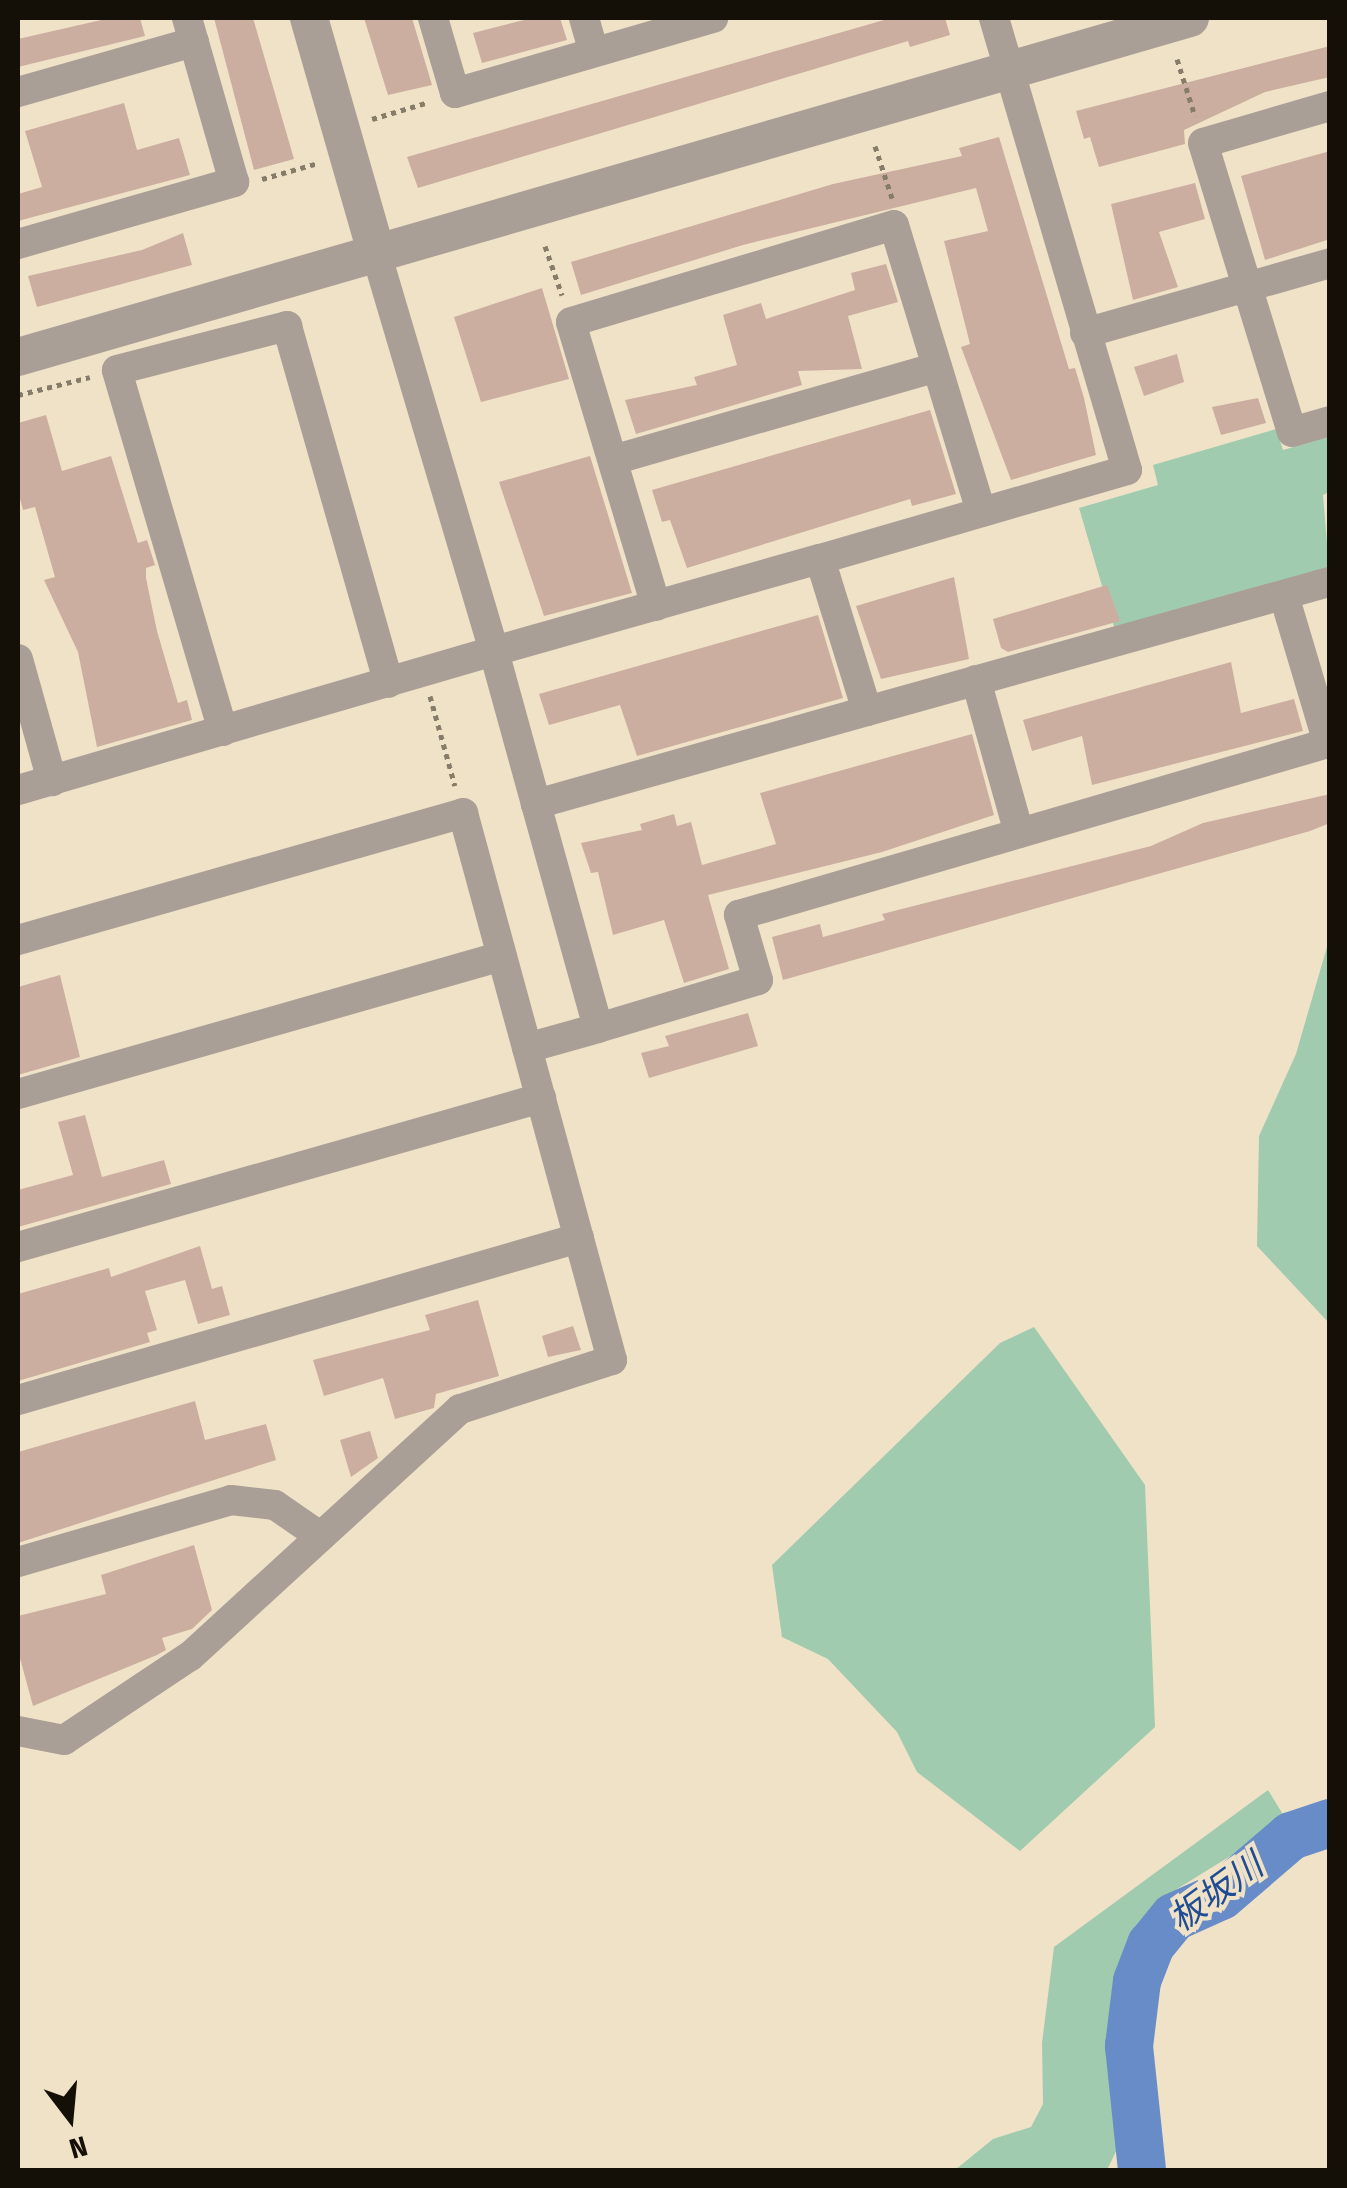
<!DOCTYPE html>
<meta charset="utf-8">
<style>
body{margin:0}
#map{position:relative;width:1347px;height:2188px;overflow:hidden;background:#f0e2c7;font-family:"Fira Sans Condensed","Noto Sans JP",sans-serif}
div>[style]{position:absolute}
.green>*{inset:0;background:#a0cbae}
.river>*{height:48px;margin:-24px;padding:0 24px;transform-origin:24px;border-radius:24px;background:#678cc7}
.building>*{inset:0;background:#ccaea1}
.path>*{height:5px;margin-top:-2.5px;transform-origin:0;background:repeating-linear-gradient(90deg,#857c69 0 5px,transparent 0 10px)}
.minor>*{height:30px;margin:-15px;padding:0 15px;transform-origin:15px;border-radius:15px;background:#aa9f96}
.tertiary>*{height:38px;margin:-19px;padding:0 19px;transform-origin:19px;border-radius:19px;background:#aa9f96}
span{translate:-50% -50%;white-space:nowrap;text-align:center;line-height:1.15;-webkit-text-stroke:8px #f0e2c7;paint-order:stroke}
.water-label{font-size:35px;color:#1f4c94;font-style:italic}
.frame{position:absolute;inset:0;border:20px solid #151007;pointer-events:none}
.north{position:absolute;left:20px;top:2068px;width:100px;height:100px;-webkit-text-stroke:8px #f0e2c7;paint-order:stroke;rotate:164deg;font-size:28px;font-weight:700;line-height:40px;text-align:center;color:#151007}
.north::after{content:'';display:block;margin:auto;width:35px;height:45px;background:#151007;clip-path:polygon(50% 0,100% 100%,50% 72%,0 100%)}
</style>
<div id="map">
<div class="green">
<i style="clip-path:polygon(1276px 429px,1283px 450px,1329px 437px,1329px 492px,1323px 495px,1329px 567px,1115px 630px,1079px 508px,1158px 485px,1153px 465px)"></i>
<i style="clip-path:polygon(1329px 940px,1330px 1323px,1329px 1323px,1257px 1246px,1259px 1136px,1296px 1054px)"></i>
<i style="clip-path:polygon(1034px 1327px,1145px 1485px,1155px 1727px,1020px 1851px,917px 1772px,897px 1732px,828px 1659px,782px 1637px,772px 1565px,1000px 1343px)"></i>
<i style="clip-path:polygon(1268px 1790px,1287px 1821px,1177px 1889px,1126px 1949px,1121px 2141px,1107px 2170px,955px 2170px,993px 2139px,1031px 2127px,1043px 2104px,1042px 2043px,1054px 1947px)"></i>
</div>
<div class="river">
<i style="left:1142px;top:2170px;width:125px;rotate:-96deg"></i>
<i style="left:1129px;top:2046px;width:65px;rotate:-83deg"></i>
<i style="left:1137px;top:1981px;width:39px;rotate:-69deg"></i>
<i style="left:1151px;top:1945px;width:36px;rotate:-51deg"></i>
<i style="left:1174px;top:1917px;width:51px;rotate:-24.1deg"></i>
<i style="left:1221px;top:1896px;width:92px;rotate:-40.6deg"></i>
<i style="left:1291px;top:1836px;width:41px;rotate:-18.4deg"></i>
</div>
<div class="building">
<i style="clip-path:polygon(110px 18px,140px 18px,145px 36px,18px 67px,18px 39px)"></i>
<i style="clip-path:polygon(214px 18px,253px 18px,294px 159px,254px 170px)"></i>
<i style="clip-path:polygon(364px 18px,412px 18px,432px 85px,388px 95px)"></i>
<i style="clip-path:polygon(532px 18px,560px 18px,567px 40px,482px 63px,473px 33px)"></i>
<i style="clip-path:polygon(891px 18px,945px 18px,950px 35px,910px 47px,908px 41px,418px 188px,407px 157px)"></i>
<i style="clip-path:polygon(1330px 46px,1330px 77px,1265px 92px,1184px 130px,1185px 144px,1099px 167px,1090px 137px,1084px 139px,1076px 111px)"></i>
<i style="clip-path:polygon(124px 103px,137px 150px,179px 138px,190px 175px,18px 221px,18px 194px,42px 187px,25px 131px)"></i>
<i style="clip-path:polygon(999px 137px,1069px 369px,1075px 368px,1084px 398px,1096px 455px,1011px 480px,961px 347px,970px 344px,944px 241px,988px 231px,976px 188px,743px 245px,581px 295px,571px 262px,833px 184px,962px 156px,959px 148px)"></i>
<i style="clip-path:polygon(1330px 151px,1330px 239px,1265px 260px,1241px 176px)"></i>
<i style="clip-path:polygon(1195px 183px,1205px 219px,1159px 232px,1178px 287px,1133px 300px,1111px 204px)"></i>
<i style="clip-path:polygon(183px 233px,192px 265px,37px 307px,28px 276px,142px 250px)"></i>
<i style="clip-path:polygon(886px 264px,898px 302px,848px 316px,862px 369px,798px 371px,802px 385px,636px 434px,625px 400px,697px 385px,694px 377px,737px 365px,723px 315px,761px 303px,766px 319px,855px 290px,851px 273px)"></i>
<i style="clip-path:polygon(542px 288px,569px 379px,481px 402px,454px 317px)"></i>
<i style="clip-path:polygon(1177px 354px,1184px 382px,1144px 396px,1134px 367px)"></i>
<i style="clip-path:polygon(1258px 398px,1266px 423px,1221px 435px,1212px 407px)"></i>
<i style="clip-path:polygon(930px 410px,956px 494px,912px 506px,910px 499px,687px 568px,670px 520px,662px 522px,652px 490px)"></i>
<i style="clip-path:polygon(46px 415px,62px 471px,111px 456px,138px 543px,147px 540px,155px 565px,146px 568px,146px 578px,157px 631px,178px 703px,187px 700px,192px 720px,97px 747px,78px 652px,44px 580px,55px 577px,35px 507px,23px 510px,18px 491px,18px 423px)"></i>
<i style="clip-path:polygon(590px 456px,632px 593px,544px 616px,499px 482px)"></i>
<i style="clip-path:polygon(954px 577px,969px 659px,881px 679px,856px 606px)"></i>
<i style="clip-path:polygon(1107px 585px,1120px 621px,1008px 652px,1001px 648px,993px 619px)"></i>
<i style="clip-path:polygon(818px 615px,843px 698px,637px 756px,620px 705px,549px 725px,539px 694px)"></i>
<i style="clip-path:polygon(1231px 662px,1241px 713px,1294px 699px,1303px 731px,1092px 785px,1082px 736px,1032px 751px,1023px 720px)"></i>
<i style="clip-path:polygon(972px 734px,994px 815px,882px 852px,708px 895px,729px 969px,684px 983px,664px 920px,613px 935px,598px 872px,591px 873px,581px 843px,642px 830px,640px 824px,674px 814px,677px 826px,691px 822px,702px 865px,776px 844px,760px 793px)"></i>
<i style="clip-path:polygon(1330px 794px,1330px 823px,1310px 831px,783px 980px,772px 937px,820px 924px,823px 937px,885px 920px,882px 914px,1151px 846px,1203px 823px)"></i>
<i style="clip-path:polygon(60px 975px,80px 1057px,18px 1075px,18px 987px)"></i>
<i style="clip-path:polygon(748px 1013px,758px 1046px,649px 1078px,641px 1053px,669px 1046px,665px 1036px)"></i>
<i style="clip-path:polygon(85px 1115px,102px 1177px,164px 1160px,171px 1184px,18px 1227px,18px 1190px,73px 1175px,58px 1122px)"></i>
<i style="clip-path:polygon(200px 1246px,212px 1289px,222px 1286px,230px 1315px,198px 1324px,185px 1280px,145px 1291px,157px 1330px,147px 1333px,150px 1342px,18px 1381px,18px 1294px,109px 1268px,111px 1277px)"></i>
<i style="clip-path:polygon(478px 1300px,499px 1376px,436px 1394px,434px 1408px,395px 1419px,383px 1378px,324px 1396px,313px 1360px,430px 1330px,425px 1315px)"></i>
<i style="clip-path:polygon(573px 1326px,581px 1350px,548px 1357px,542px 1336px)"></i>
<i style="clip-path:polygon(195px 1401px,205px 1440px,266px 1424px,276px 1460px,18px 1543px,18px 1452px)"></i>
<i style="clip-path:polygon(370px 1431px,378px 1458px,351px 1477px,340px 1440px)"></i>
<i style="clip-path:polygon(194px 1545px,212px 1610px,192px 1629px,162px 1638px,166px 1650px,157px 1655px,33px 1706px,18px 1651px,18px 1616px,106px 1594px,101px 1575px)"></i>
</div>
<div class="path">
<i style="left:1177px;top:59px;width:60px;rotate:72.5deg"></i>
<i style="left:372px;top:119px;width:59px;rotate:-16.6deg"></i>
<i style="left:875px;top:146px;width:55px;rotate:71.9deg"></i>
<i style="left:262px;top:179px;width:58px;rotate:-15.9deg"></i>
<i style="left:545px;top:246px;width:52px;rotate:70.9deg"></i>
<i style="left:18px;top:395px;width:74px;rotate:-14deg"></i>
<i style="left:430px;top:696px;width:93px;rotate:74.5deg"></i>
</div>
<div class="minor">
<i style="left:433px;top:18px;width:78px;rotate:73.7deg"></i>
<i style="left:455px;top:93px;width:269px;rotate:-16.2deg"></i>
<i style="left:584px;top:18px;width:35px;rotate:74deg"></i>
<i style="left:994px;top:18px;width:471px;rotate:73.6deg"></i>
<i style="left:1127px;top:470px;width:320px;rotate:163.8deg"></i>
<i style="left:820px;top:559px;width:159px;rotate:72.8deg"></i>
<i style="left:867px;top:711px;width:481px;rotate:-15.6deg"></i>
<i style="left:18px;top:92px;width:183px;rotate:-15.9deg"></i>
<i style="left:1330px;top:106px;width:132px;rotate:163.8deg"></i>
<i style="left:1203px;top:143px;width:302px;rotate:72.9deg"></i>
<i style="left:1292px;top:432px;width:40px;rotate:-16deg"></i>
<i style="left:18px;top:244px;width:225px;rotate:-16deg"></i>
<i style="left:234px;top:182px;width:171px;rotate:-106deg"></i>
<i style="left:1085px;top:333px;width:255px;rotate:-15.9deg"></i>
<i style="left:613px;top:460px;width:337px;rotate:-16deg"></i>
<i style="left:656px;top:606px;width:296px;rotate:-106.7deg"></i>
<i style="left:571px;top:322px;width:337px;rotate:-16.7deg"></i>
<i style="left:894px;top:225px;width:300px;rotate:73.1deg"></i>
<i style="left:18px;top:659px;width:127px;rotate:74.4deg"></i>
<i style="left:976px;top:680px;width:159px;rotate:74.3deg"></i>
<i style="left:867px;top:711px;width:344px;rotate:164.3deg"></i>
<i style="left:536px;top:804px;width:232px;rotate:74.5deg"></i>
<i style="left:598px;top:1028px;width:167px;rotate:-16.7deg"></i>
<i style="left:758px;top:980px;width:68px;rotate:-106.3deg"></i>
<i style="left:739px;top:915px;width:614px;rotate:-16.28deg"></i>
<i style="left:1328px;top:743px;width:154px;rotate:-106.6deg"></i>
<i style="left:223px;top:731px;width:376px;rotate:-106.4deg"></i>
<i style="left:117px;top:370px;width:176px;rotate:-14.5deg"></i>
<i style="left:287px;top:326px;width:371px;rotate:74.1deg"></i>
<i style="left:18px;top:790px;width:496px;rotate:-16.3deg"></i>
<i style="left:494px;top:651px;width:416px;rotate:-106.5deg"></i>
<i style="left:536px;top:804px;width:159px;rotate:-105.4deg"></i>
<i style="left:494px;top:651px;width:339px;rotate:-15.8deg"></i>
<i style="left:18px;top:940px;width:463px;rotate:-15.9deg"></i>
<i style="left:463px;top:813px;width:567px;rotate:74.76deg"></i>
<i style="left:612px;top:1360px;width:160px;rotate:162.1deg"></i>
<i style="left:460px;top:1409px;width:366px;rotate:137.5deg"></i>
<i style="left:190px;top:1656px;width:151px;rotate:146.3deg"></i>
<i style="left:64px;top:1740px;width:47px;rotate:-168.9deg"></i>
<i style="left:527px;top:1048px;width:74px;rotate:-15.7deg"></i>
<i style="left:18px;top:1094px;width:503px;rotate:-15.91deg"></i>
<i style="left:18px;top:1247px;width:544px;rotate:-15.9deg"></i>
<i style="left:18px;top:1400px;width:584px;rotate:-16.11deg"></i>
<i style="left:18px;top:1562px;width:222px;rotate:-16.2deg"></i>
<i style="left:231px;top:1500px;width:44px;rotate:6.5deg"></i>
<i style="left:275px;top:1505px;width:55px;rotate:34.6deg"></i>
</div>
<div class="tertiary">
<i style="left:309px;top:18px;width:243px;rotate:74deg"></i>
<i style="left:18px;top:357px;width:1220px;rotate:-16.13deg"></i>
</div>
<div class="water-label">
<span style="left:1216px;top:1892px;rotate:-36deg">板坂川</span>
</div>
<div class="frame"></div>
<div class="north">N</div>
</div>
